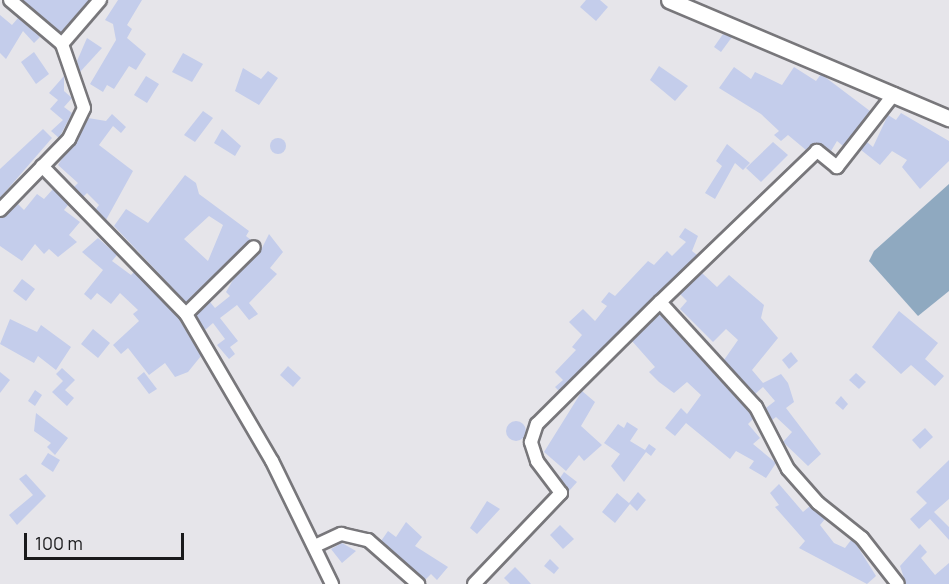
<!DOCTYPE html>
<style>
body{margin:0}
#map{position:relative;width:949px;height:584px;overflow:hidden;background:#e6e5ea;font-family:Manrope,sans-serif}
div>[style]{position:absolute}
.water>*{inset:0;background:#8fa9c0}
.building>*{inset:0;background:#c4cdeb}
.round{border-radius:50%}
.roads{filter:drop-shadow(2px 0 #78777b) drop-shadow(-2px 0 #78777b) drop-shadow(0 2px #78777b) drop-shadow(0 -2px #78777b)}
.minor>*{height:12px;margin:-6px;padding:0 6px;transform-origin:6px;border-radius:6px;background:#fff}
.tertiary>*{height:15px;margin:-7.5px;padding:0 7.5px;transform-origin:7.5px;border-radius:7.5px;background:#fff}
span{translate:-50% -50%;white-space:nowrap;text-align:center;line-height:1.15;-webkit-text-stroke:6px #e6e5ea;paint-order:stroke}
.scale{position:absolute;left:24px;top:533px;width:160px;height:27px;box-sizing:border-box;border:3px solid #1a1a1c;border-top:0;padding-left:8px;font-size:18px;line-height:21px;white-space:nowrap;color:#1a1a1c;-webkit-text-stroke:4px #e6e5ea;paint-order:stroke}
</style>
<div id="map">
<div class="water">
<i style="clip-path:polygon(949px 184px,949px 291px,918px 316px,869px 261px,874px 251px)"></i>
</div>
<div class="building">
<i style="clip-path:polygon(23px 0,89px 0,61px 32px)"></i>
<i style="clip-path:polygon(118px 0,142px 0,127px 25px,132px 29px,127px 38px,146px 54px,136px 70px,129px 66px,114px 89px,107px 85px,103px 92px,90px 84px,116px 40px,113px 24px,105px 20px)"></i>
<i style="clip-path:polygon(586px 0,600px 0,608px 7px,596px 21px,580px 7px)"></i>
<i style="clip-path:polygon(0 15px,12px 25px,18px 18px,40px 37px,34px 43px,23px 31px,6px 59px,0 53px)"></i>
<i style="clip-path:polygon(723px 34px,732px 37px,721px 52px,714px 47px)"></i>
<i style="clip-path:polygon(87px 38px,102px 48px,80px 72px,77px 61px)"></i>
<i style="clip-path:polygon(34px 52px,49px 74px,36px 84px,21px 62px)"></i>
<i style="clip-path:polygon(183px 53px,203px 64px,192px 82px,172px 72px)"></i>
<i style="clip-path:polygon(659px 66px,688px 86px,675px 101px,650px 80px)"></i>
<i style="clip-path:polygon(734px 67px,751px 79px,755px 72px,782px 85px,794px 67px,816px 81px,821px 74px,870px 111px,843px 146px,837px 141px,831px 151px,815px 143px,806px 150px,788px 135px,781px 141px,774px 135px,779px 131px,761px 114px,719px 88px)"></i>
<i style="clip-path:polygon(243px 68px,261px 79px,268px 71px,278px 78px,259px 105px,235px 91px)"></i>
<i style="clip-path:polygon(64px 76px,64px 91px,72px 98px,64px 107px,72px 113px,59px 138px,51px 131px,63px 120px,50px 109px,58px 100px,49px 93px)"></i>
<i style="clip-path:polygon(146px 76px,159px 84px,147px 103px,134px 95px)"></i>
<i style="clip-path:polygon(203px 111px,213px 118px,195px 142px,184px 135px)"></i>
<i style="clip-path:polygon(901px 113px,949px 141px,949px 161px,920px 189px,902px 167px,907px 160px,892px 151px,880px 165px,861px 150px,867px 142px,873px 147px,888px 115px,896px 120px)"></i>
<i style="clip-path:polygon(112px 114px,126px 127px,121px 133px,113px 126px,99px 145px,133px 171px,106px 220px,96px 209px,99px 205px,87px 193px,83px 197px,74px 187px,78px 183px,58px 165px,88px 118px,106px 121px)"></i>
<i style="clip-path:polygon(43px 129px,52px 138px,0 198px,0 169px)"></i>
<i style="clip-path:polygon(222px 129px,241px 146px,235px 156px,214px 143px)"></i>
<i class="round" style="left:270px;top:138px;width:16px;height:16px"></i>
<i style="clip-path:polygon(773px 142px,788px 155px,761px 182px,746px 168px)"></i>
<i style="clip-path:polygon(727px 144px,750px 163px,743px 170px,735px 163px,715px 199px,705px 193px,722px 166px,716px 161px)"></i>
<i style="clip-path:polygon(evenodd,185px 175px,196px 183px,199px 194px,249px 231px,246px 236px,251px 240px,186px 302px,114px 226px,126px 209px,148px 223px,185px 175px,209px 216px,223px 225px,208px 261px,184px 239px,209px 216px)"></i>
<i style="clip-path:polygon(53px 189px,68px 205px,64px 210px,80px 222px,69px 235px,77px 242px,58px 257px,49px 249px,44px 254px,35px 244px,22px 261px,0 246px,0 218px,18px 204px,24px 210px,37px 194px,44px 199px)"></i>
<i style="clip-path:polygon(685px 228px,698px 236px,692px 251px,697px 255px,559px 391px,555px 387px,563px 380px,555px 372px,576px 350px,572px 347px,582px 335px,569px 322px,583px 309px,595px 321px,607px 306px,601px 302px,609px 292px,615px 296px,648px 261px,654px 265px,667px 251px,672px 256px,686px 242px,679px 237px)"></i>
<i style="clip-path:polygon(269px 234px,283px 252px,270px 268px,277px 274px,249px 303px,258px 314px,249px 320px,237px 305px,220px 318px,238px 341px,230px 347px,235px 354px,229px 359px,217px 345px,225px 339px,213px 323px,205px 330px,196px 315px,210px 302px,215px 308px,230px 296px,226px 292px,234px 278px,260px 252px)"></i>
<i style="clip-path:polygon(98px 238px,117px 255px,112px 261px,131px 275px,134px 272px,179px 319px,201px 356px,188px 372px,175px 377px,165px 363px,149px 375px,128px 348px,121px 354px,113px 345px,139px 321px,133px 314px,138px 310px,120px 293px,111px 304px,97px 293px,91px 300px,84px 294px,103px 270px,82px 252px)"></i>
<i style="clip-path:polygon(702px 273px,717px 287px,729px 275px,764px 305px,761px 318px,778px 338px,752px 370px,763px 383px,781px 374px,788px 383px,794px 402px,786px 408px,821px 454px,808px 466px,783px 442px,792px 432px,776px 417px,772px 420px,766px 408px,775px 401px,763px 387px,755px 394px,724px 360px,738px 340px,726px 329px,713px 342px,680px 309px,687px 301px,680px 294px)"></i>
<i style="clip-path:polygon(22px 279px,35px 289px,26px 301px,13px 291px)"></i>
<i style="clip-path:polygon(899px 311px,938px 343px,925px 359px,944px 376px,935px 386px,911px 365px,901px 374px,872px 347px)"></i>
<i style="clip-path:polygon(659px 314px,749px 412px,753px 419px,748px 424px,760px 438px,753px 444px,776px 463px,766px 478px,749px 468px,754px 461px,736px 451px,730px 459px,686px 423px,675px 436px,665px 428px,681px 408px,687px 414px,701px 395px,687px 382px,674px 393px,659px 382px,649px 372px,655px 367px,632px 341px)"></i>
<i style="clip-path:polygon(10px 319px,37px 332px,41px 325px,71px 347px,56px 370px,38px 356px,34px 363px,0 344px)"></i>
<i style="clip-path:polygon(93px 329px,110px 343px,98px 358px,81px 344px)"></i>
<i style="clip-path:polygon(791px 352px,798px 361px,789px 369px,782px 360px)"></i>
<i style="clip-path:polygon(288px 366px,301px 378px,293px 387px,280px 375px)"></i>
<i style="clip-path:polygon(62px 368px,75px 380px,65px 390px,74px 398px,67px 406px,52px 392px,63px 381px,56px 374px)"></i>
<i style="clip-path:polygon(0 372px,10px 380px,0 393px)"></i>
<i style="clip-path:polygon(144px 372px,157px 389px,149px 394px,137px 378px)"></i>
<i style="clip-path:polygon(856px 373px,866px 382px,859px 389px,849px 380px)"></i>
<i style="clip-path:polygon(35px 390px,42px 395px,35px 406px,28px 401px)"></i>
<i style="clip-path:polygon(582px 391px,595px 402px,581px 426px,602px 445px,584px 461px,579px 455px,566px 471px,544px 452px)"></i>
<i style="clip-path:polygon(841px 396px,848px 404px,843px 410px,835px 403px)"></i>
<i style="clip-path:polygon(36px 413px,68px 438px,55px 455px,47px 447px,51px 443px,34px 431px)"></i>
<i class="round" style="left:506px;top:421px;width:20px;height:20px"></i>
<i style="clip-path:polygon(627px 422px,638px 429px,630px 441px,645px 450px,649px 444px,656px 449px,651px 456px,646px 452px,624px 482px,611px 466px,620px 454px,604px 443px,618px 424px,624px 428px)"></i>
<i style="clip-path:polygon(925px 428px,933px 437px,920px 449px,912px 440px)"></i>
<i style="clip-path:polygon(48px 453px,60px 460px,53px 472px,41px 464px)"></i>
<i style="clip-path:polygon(949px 460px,949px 499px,934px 512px,949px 527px,949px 540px,930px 519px,919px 529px,910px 519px,927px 503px,916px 492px)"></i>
<i style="clip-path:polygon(564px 472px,577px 482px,569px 491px,560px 478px)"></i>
<i style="clip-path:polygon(26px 474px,46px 496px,17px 525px,9px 515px,33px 495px,19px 479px)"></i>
<i style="clip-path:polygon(779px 484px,803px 512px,810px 506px,825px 519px,820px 525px,834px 543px,845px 548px,851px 540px,856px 544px,876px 576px,867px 584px,799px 548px,805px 541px,775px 507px,779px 505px,770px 493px)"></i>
<i style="clip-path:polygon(638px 492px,646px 500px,637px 511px,630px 504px,615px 523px,602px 512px,617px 493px,629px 503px)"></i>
<i style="clip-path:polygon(487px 501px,500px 509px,477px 534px,470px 528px)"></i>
<i style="clip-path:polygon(406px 522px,422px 537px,415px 546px,448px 567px,437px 580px,431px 574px,425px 580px,381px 541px,388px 531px,396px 537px)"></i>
<i style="clip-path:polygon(560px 525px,574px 539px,563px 549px,550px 535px)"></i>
<i style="clip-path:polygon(342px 543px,356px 551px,342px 563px,331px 549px)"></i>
<i style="clip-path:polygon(920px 544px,927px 552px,921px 558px,935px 575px,949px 563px,949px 584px,906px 584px,900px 566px)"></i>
<i style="clip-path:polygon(550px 559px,559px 568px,554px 574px,544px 566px)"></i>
<i style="clip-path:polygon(515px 567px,524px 576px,531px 584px,510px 584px,504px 578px)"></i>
</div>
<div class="roads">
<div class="minor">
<i style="left:62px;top:44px;width:58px;rotate:-49.2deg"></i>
<i style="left:894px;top:94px;width:93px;rotate:128deg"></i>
<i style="left:837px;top:167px;width:26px;rotate:-141deg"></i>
<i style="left:817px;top:151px;width:218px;rotate:136.1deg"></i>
<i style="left:660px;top:302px;width:142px;rotate:47.6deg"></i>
<i style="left:756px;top:407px;width:70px;rotate:62.7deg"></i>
<i style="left:788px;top:469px;width:45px;rotate:48.6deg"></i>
<i style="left:818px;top:503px;width:56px;rotate:38.5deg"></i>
<i style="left:862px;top:538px;width:58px;rotate:52deg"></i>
<i style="left:42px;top:166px;width:206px;rotate:45.8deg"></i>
<i style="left:186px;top:314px;width:170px;rotate:59.7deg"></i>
<i style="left:272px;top:461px;width:137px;rotate:64deg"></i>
<i style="left:0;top:210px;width:99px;rotate:-45.8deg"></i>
<i style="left:69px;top:139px;width:34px;rotate:-64deg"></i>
<i style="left:84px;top:108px;width:68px;rotate:-109deg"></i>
<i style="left:62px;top:44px;width:68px;rotate:-139.8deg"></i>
<i style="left:186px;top:314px;width:95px;rotate:-44.6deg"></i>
<i style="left:315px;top:546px;width:29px;rotate:-25deg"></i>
<i style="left:341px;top:534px;width:28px;rotate:13deg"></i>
<i style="left:368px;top:540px;width:67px;rotate:41.3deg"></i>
<i style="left:474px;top:584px;width:126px;rotate:-46.3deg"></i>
<i style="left:561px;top:493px;width:40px;rotate:-127deg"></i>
<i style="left:537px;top:461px;width:20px;rotate:-108deg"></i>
<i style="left:531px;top:442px;width:19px;rotate:-72deg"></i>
<i style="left:537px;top:424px;width:173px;rotate:-44.8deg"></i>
</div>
<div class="tertiary">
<i style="left:669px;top:0;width:304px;rotate:22.9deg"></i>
</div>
</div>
<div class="scale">100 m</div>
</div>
